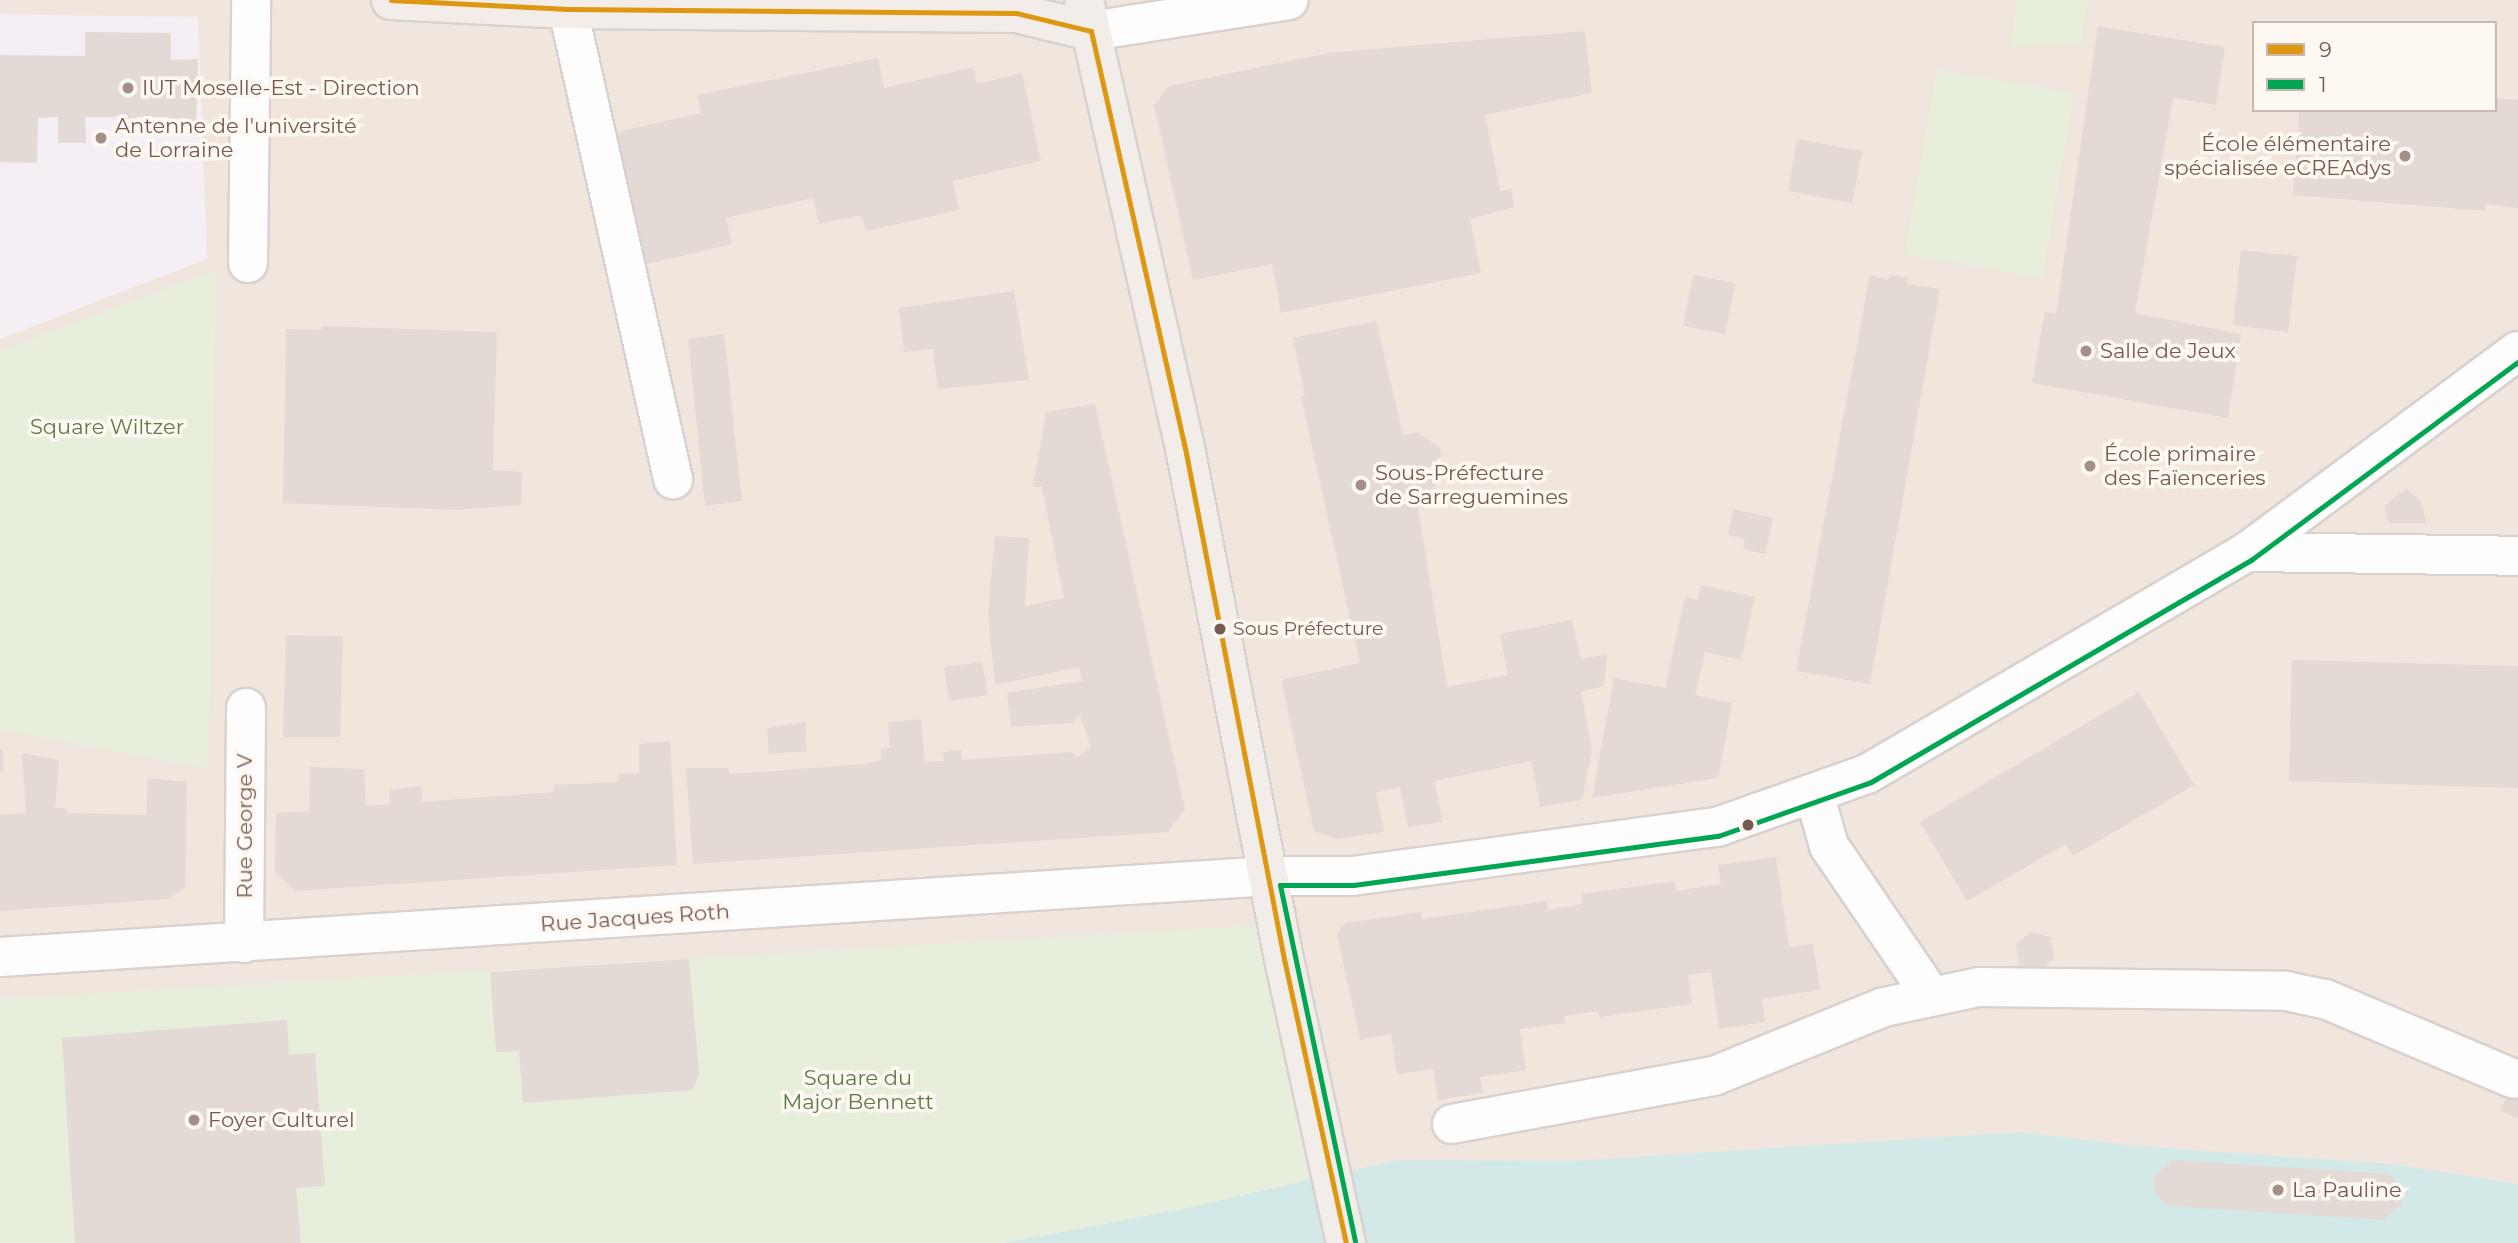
<!DOCTYPE html>
<meta charset="utf-8">
<style>
body{margin:0}
#map{position:relative;width:2518px;height:1243px;overflow:hidden;background:#f8f4f0;font-family:Montserrat,sans-serif}
div>[style]{position:absolute}
.residential>*{inset:0;background:#f0e6de}
.education>*{inset:0;background:#f4eef5}
.green>*{inset:0;background:#e8eedc}
.water>*{inset:0;background:#d2e9e8}
.building>*{inset:0;background:#e3dad5}
.roads{filter:drop-shadow(2px 0 #d8d1ce) drop-shadow(-2px 0 #d8d1ce) drop-shadow(0 2px #d8d1ce) drop-shadow(0 -2px #d8d1ce)}
.minor>*{height:38px;margin:-19px;padding:0 19px;transform-origin:19px;border-radius:19px;background:#fefdfd}
.major>*{height:38px;margin:-19px;padding:0 19px;transform-origin:19px;border-radius:19px;background:#f2ede8}
.bus-1>*{height:5px;margin:-2.5px;padding:0 2.5px;transform-origin:2.5px;border-radius:2.5px;background:#dd9710}
.bus-2>*{height:5px;margin:-2.5px;padding:0 2.5px;transform-origin:2.5px;border-radius:2.5px;background:#00a651}
.dots>*{width:19px;height:19px;translate:-50% -50%;box-sizing:border-box;border:4px solid #fef8f3;border-radius:50%}
span{translate:-50% -50%;white-space:nowrap;text-align:center;line-height:1.15;-webkit-text-stroke:7px #fef8f3;paint-order:stroke}
.bus-label{font-size:19px;color:#765950}
.left{translate:0 -50%;text-align:left}
.poi-label{font-size:21px;color:#765950}
.right{translate:-100% -50%;text-align:right}
.park-label{font-size:21px;color:#5d7b48}
.street-label{font-size:21px;color:#765950}
.legend{position:absolute;left:2252px;top:21px;width:245px;height:91px;box-sizing:border-box;background:#fef8f3;border:2px solid #c8b8b2;margin:0;padding:9px 12px;list-style:none;font-size:21px;color:#765950}
.legend li{display:flex;align-items:center;gap:14px;height:35px}
.legend b{width:35px;border:2px solid #c8b8b2}
</style>
<div id="map">
<div class="residential">
<i style="clip-path:polygon(evenodd,0 0,2518px 0,2518px 1243px,0 1243px,0 0,2254px 23px,2495px 23px,2495px 110px,2254px 110px,2254px 23px)"></i>
</div>
<div class="education">
<i style="clip-path:polygon(0 14px,198px 17px,207px 259px,0 339px)"></i>
</div>
<div class="green">
<i style="clip-path:polygon(2017px 0,2088px 0,2080px 44px,2011px 46px)"></i>
<i style="clip-path:polygon(1937px 70px,2074px 93px,2042px 278px,1905px 254px)"></i>
<i style="clip-path:polygon(216px 270px,208px 769px,0 729px,0 351px)"></i>
<i style="clip-path:polygon(1279px 924px,1343px 1172px,1183px 1209px,1004px 1243px,0 1243px,0 999px)"></i>
</div>
<div class="water">
<i style="clip-path:polygon(2019px 1132px,2137px 1146px,2391px 1164px,2518px 1184px,2518px 1243px,1004px 1243px,1183px 1209px,1397px 1160px,1574px 1161px)"></i>
</div>
<div class="building">
<i style="clip-path:polygon(2098px 26px,2225px 47px,2216px 105px,2173px 98px,2135px 313px,2241px 334px,2228px 418px,2032px 383px,2045px 312px,2056px 314px)"></i>
<i style="clip-path:polygon(1585px 31px,1592px 93px,1485px 115px,1500px 191px,1511px 189px,1514px 207px,1470px 219px,1481px 273px,1281px 313px,1272px 264px,1193px 280px,1154px 105px,1169px 86px,1328px 53px)"></i>
<i style="clip-path:polygon(85px 32px,171px 33px,171px 60px,198px 59px,196px 128px,168px 127px,168px 117px,137px 117px,137px 127px,125px 127px,125px 117px,85px 117px,86px 143px,58px 143px,58px 117px,38px 118px,37px 163px,0 162px,0 55px,85px 56px)"></i>
<i style="clip-path:polygon(878px 58px,884px 88px,974px 67px,977px 84px,1022px 73px,1041px 161px,953px 181px,959px 210px,866px 231px,861px 215px,819px 224px,813px 198px,726px 218px,732px 244px,643px 265px,613px 133px,701px 113px,697px 95px)"></i>
<i style="clip-path:polygon(2495px 98px,2518px 100px,2518px 208px,2486px 204px,2485px 211px,2293px 195px,2299px 110px,2495px 110px)"></i>
<i style="clip-path:polygon(1797px 139px,1862px 151px,1852px 203px,1788px 191px)"></i>
<i style="clip-path:polygon(2241px 250px,2297px 256px,2288px 332px,2233px 325px)"></i>
<i style="clip-path:polygon(1693px 275px,1735px 283px,1725px 334px,1683px 326px)"></i>
<i style="clip-path:polygon(1870px 275px,1888px 280px,1890px 275px,1908px 278px,1907px 284px,1940px 289px,1870px 684px,1796px 671px)"></i>
<i style="clip-path:polygon(1014px 291px,1029px 380px,938px 389px,933px 349px,904px 352px,899px 308px)"></i>
<i style="clip-path:polygon(1376px 321px,1403px 435px,1417px 432px,1440px 448px,1444px 472px,1431px 492px,1416px 495px,1447px 687px,1508px 675px,1500px 634px,1572px 620px,1581px 659px,1607px 654px,1604px 686px,1581px 692px,1592px 749px,1582px 800px,1540px 807px,1531px 761px,1434px 781px,1443px 822px,1408px 827px,1400px 788px,1376px 792px,1384px 832px,1336px 839px,1314px 831px,1281px 680px,1360px 663px,1301px 397px,1305px 396px,1293px 338px)"></i>
<i style="clip-path:polygon(321px 326px,497px 332px,493px 470px,522px 472px,521px 505px,456px 510px,283px 503px,286px 329px,321px 330px)"></i>
<i style="clip-path:polygon(724px 334px,742px 501px,705px 506px,688px 339px)"></i>
<i style="clip-path:polygon(1095px 404px,1185px 809px,1168px 832px,693px 864px,686px 768px,727px 768px,730px 774px,865px 764px,881px 760px,881px 749px,890px 748px,888px 722px,921px 719px,925px 762px,944px 761px,943px 752px,951px 751px,961px 750px,962px 760px,1071px 752px,1077px 757px,1091px 748px,1080px 715px,1072px 723px,1011px 727px,1007px 693px,1082px 681px,1079px 667px,995px 685px,988px 613px,995px 536px,1029px 538px,1025px 606px,1064px 598px,1042px 487px,1033px 487px,1046px 412px)"></i>
<i style="clip-path:polygon(2407px 488px,2422px 503px,2426px 523px,2389px 523px,2384px 506px)"></i>
<i style="clip-path:polygon(1733px 509px,1773px 518px,1765px 554px,1743px 549px,1745px 539px,1728px 535px)"></i>
<i style="clip-path:polygon(1701px 585px,1755px 597px,1741px 660px,1705px 652px,1695px 695px,1732px 703px,1718px 778px,1592px 798px,1614px 678px,1665px 688px,1685px 597px,1698px 600px)"></i>
<i style="clip-path:polygon(286px 635px,343px 636px,340px 737px,283px 737px)"></i>
<i style="clip-path:polygon(2292px 660px,2518px 666px,2518px 788px,2289px 781px)"></i>
<i style="clip-path:polygon(982px 662px,988px 695px,949px 701px,944px 667px)"></i>
<i style="clip-path:polygon(2139px 692px,2194px 785px,2073px 856px,2066px 844px,1967px 901px,1920px 822px)"></i>
<i style="clip-path:polygon(805px 722px,807px 751px,769px 754px,767px 728px)"></i>
<i style="clip-path:polygon(670px 741px,677px 865px,294px 891px,275px 871px,276px 813px,309px 811px,310px 767px,364px 769px,366px 806px,390px 804px,389px 790px,421px 786px,422px 802px,460px 799px,553px 792px,554px 785px,618px 782px,618px 774px,639px 773px,639px 744px)"></i>
<i style="clip-path:polygon(0 749px,3px 750px,4px 772px,0 773px)"></i>
<i style="clip-path:polygon(22px 753px,59px 760px,55px 808px,66px 808px,67px 813px,146px 815px,148px 778px,187px 782px,185px 888px,168px 899px,0 911px,0 815px,26px 813px)"></i>
<i style="clip-path:polygon(1776px 857px,1789px 947px,1813px 944px,1820px 990px,1762px 999px,1765px 1022px,1719px 1029px,1711px 972px,1688px 975px,1692px 1004px,1599px 1017px,1598px 1011px,1564px 1016px,1565px 1023px,1520px 1029px,1526px 1070px,1480px 1077px,1483px 1093px,1438px 1100px,1433px 1069px,1397px 1074px,1391px 1034px,1360px 1040px,1337px 934px,1346px 923px,1421px 912px,1422px 919px,1547px 901px,1548px 910px,1583px 904px,1581px 894px,1675px 881px,1676px 891px,1721px 884px,1718px 865px)"></i>
<i style="clip-path:polygon(2030px 932px,2051px 937px,2054px 958px,2041px 969px,2019px 965px,2016px 944px)"></i>
<i style="clip-path:polygon(689px 959px,699px 1073px,693px 1090px,523px 1103px,519px 1051px,496px 1052px,490px 972px)"></i>
<i style="clip-path:polygon(287px 1020px,289px 1055px,315px 1053px,325px 1186px,296px 1188px,301px 1243px,75px 1243px,62px 1038px)"></i>
<i style="clip-path:polygon(2518px 1070px,2518px 1118px,2500px 1111px)"></i>
<i style="clip-path:polygon(2172px 1160px,2389px 1174px,2401px 1186px,2402px 1203px,2384px 1220px,2167px 1206px,2155px 1193px,2154px 1176px)"></i>
</div>
<div class="roads">
<div class="minor">
<i style="left:568px;top:9px;width:482px;rotate:77.4deg"></i>
<i style="left:1091px;top:31px;width:200px;rotate:-8.9deg"></i>
<i style="left:248px;top:263px;width:263px;rotate:-89.3deg"></i>
<i style="left:2247px;top:552px;width:271px;rotate:0.8deg"></i>
<i style="left:1814px;top:793px;width:55px;rotate:74.2deg"></i>
<i style="left:1829px;top:846px;width:179px;rotate:55.7deg"></i>
<i style="left:244px;top:943px;width:235px;rotate:-89.5deg"></i>
<i style="left:0;top:957px;width:1273px;rotate:-3.65deg"></i>
<i style="left:1270px;top:876px;width:83px"></i>
<i style="left:1353px;top:876px;width:367px;rotate:-7.7deg"></i>
<i style="left:1717px;top:827px;width:159px;rotate:-19.5deg"></i>
<i style="left:1867px;top:774px;width:440px;rotate:-30.3deg"></i>
<i style="left:2247px;top:552px;width:337px;rotate:-36.6deg"></i>
<i style="left:1452px;top:1124px;width:266px;rotate:-10.4deg"></i>
<i style="left:1714px;top:1076px;width:183px;rotate:-22.1deg"></i>
<i style="left:1884px;top:1007px;width:97px;rotate:-11.9deg"></i>
<i style="left:1979px;top:987px;width:307px;rotate:0.7deg"></i>
<i style="left:2286px;top:991px;width:40px;rotate:12deg"></i>
<i style="left:2325px;top:999px;width:205px;rotate:22.9deg"></i>
</div>
<div class="major">
<i style="left:391px;top:0;width:177px;rotate:2.9deg"></i>
<i style="left:568px;top:9px;width:448px;rotate:0.5deg"></i>
<i style="left:1016px;top:13px;width:77px;rotate:13.5deg"></i>
<i style="left:1084px;top:0;width:464px;rotate:77.3deg"></i>
<i style="left:1186px;top:453px;width:515px;rotate:79.04deg"></i>
<i style="left:1284px;top:959px;width:291px;rotate:77.7deg"></i>
</div>
</div>
<div class="bus-1">
<i style="left:391px;top:0;width:177px;rotate:2.9deg"></i>
<i style="left:568px;top:9px;width:448px;rotate:0.5deg"></i>
<i style="left:1016px;top:13px;width:77px;rotate:13.5deg"></i>
<i style="left:1091px;top:31px;width:433px;rotate:77.3deg"></i>
<i style="left:1186px;top:453px;width:515px;rotate:79.04deg"></i>
<i style="left:1284px;top:959px;width:291px;rotate:77.7deg"></i>
</div>
<div class="bus-2">
<i style="left:1355px;top:1241px;width:364px;rotate:-101.9deg"></i>
<i style="left:1280px;top:885px;width:74px"></i>
<i style="left:1354px;top:885px;width:367px;rotate:-7.7deg"></i>
<i style="left:1718px;top:836px;width:162px;rotate:-19.4deg"></i>
<i style="left:1871px;top:782px;width:440px;rotate:-30.3deg"></i>
<i style="left:2251px;top:560px;width:332px;rotate:-36.6deg"></i>
</div>
<div class="dots">
<i style="left:128px;top:88px;background:#a48f88"></i>
<i style="left:101px;top:138px;background:#a48f88"></i>
<i style="left:2405px;top:156px;background:#a48f88"></i>
<i style="left:2086px;top:351px;background:#a48f88"></i>
<i style="left:2090px;top:466px;background:#a48f88"></i>
<i style="left:1361px;top:485px;background:#a48f88"></i>
<i style="left:1220px;top:629px;background:#765950"></i>
<i style="left:1748px;top:825px;background:#765950"></i>
<i style="left:194px;top:1120px;background:#a48f88"></i>
<i style="left:2278px;top:1190px;background:#a48f88"></i>
</div>
<div class="bus-label">
<span class="left" style="left:1233px;top:629px">Sous Préfecture</span>
</div>
<div class="poi-label">
<span class="left" style="left:142px;top:88px">IUT Moselle-Est - Direction</span>
<span class="left" style="left:115px;top:138px">Antenne de l'université<br>de Lorraine</span>
<span class="right" style="left:2391px;top:156px">École élémentaire<br>spécialisée eCREAdys</span>
<span class="left" style="left:2100px;top:351px">Salle de Jeux</span>
<span class="left" style="left:2104px;top:466px">École primaire<br>des Faïenceries</span>
<span class="left" style="left:1375px;top:485px">Sous-Préfecture<br>de Sarreguemines</span>
<span class="left" style="left:208px;top:1120px">Foyer Culturel</span>
<span class="left" style="left:2292px;top:1190px">La Pauline</span>
</div>
<div class="park-label">
<span style="left:107px;top:427px">Square Wiltzer</span>
<span style="left:858px;top:1090px">Square du<br>Major Bennett</span>
</div>
<div class="street-label">
<span style="left:245px;top:826px;rotate:-90deg">Rue George V</span>
<span style="left:635px;top:918px;rotate:-4deg">Rue Jacques Roth</span>
</div>
<ul class="legend">
<li><b style="height:9px;background:#dd9710"></b>9</li>
<li><b style="height:9px;background:#00a651"></b>1</li>
</ul>
</div>
